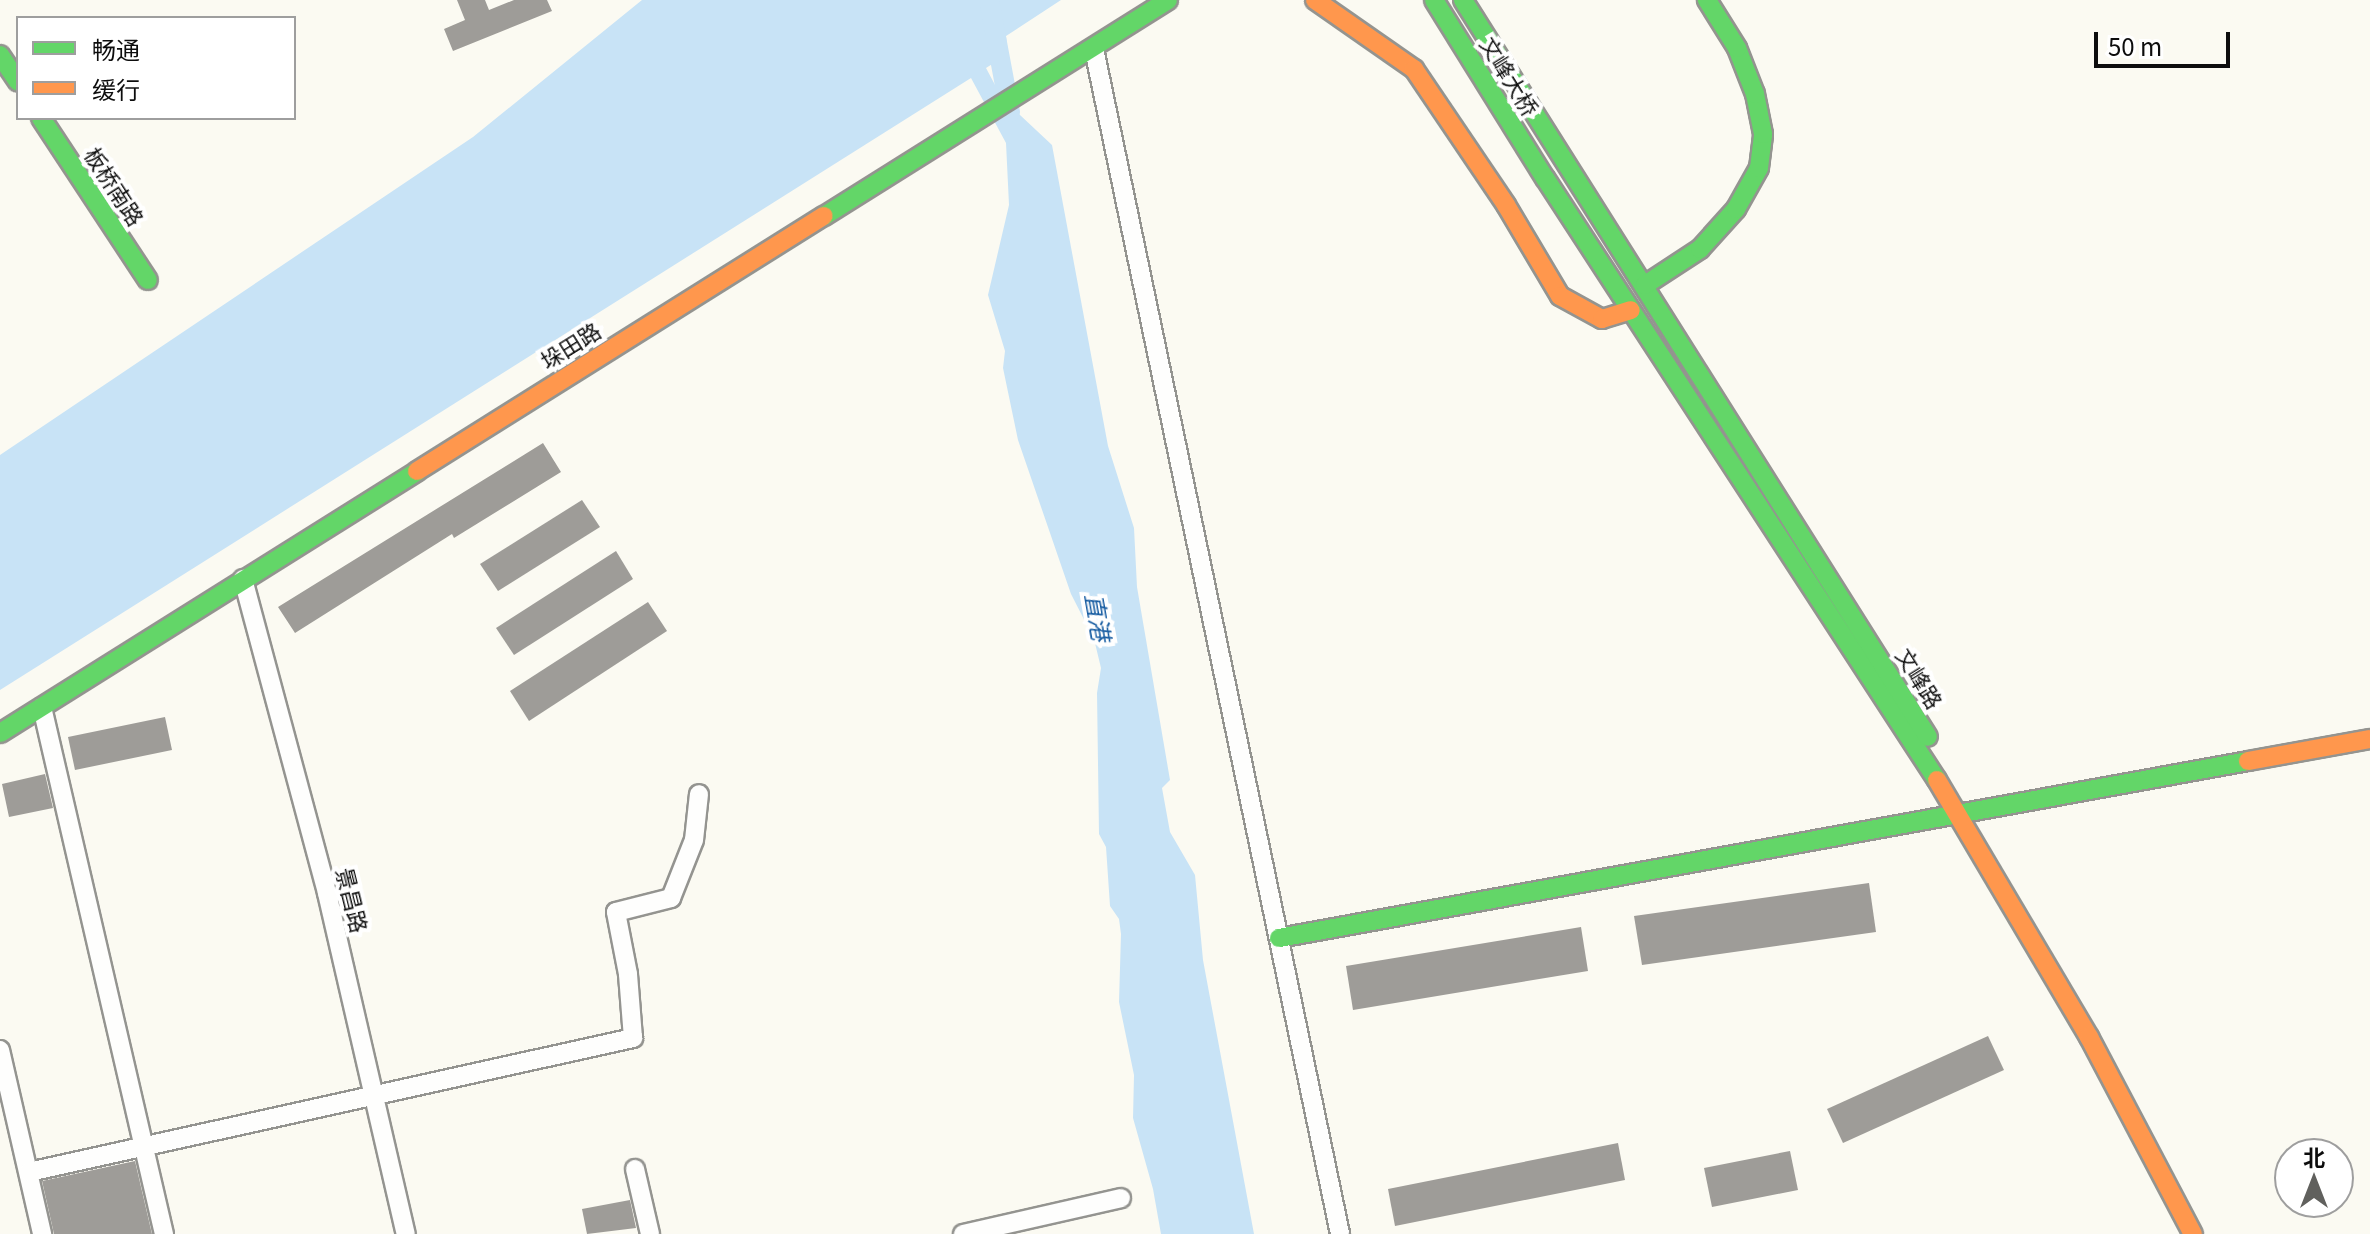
<!DOCTYPE html>
<meta charset="utf-8">
<style>
body{margin:0}
#map{position:relative;width:2370px;height:1234px;overflow:hidden;background:#fbfaf2;font-family:Georgia,"Noto Sans SC",serif}
div>[style]{position:absolute}
.water>*{inset:0;background:#c8e3f6}
.canal>*{height:20px;margin:-10px;padding:0 10px;transform-origin:10px;border-radius:10px;background:#c8e3f6}
.building>*{inset:0;background:#9e9c98}
.roads{filter:drop-shadow(2px 0 #949490) drop-shadow(-2px 0 #949490) drop-shadow(0 2px #949490) drop-shadow(0 -2px #949490)}
.street>*{height:18px;margin:-9px;padding:0 9px;transform-origin:9px;border-radius:9px;background:#fefefd}
.fast>*{height:18px;margin:-9px;padding:0 9px;transform-origin:9px;border-radius:9px;background:#63d668}
.slow>*{height:18px;margin:-9px;padding:0 9px;transform-origin:9px;border-radius:9px;background:#ff974d}
span{translate:-50% -50%;white-space:nowrap;text-align:center;line-height:1.15;-webkit-text-stroke:8px #fff;paint-order:stroke}
.street-label{font-size:22px;color:#0d0d0d}
.water-label{font-size:24px;color:#155ba1;font-style:italic}
.legend{position:absolute;left:16px;top:16px;width:280px;height:104px;box-sizing:border-box;background:#fff;border:2px solid #9e9e9e;margin:0;padding:10px 14px;list-style:none;font-size:24px;color:#0d0d0d}
.legend li{display:flex;align-items:center;gap:16px;height:40px}
.legend b{width:40px;border:2px solid #9e9e9e}
.north{position:absolute;left:2274px;top:1138px;width:80px;height:80px;box-sizing:border-box;background:#fff;border:2px solid #9e9e9e;border-radius:50%;rotate:0deg;font-size:22px;font-weight:700;line-height:32px;text-align:center;color:#0d0d0d}
.north::after{content:'';display:block;margin:auto;width:28px;height:36px;background:#60605d;clip-path:polygon(50% 0,100% 100%,50% 72%,0 100%)}
.scale{position:absolute;left:2094px;top:32px;width:136px;height:36px;box-sizing:border-box;border:4px solid #0d0d0d;border-top:0;padding-left:10px;font-size:24px;line-height:28px;white-space:nowrap;color:#0d0d0d;-webkit-text-stroke:6px #fff;paint-order:stroke}
</style>
<div id="map">
<div class="water">
<i style="clip-path:polygon(642px 0,1061px 0,1006px 36px,1008px 54px,986px 68px,1002px 98px,1052px 145px,1108px 446px,1134px 528px,1137px 587px,1170px 780px,1162px 788px,1170px 832px,1195px 875px,1203px 960px,1254px 1234px,1161px 1234px,1153px 1189px,1133px 1118px,1134px 1075px,1119px 1002px,1121px 934px,1119px 919px,1110px 906px,1106px 847px,1099px 834px,1097px 693px,1101px 668px,1094px 639px,1071px 594px,1018px 440px,1003px 368px,1005px 351px,988px 295px,1009px 205px,1006px 143px,971px 78px,0 690px,0 455px,473px 137px)"></i>
</div>
<div class="canal">
<i style="left:989px;top:0;width:114px;rotate:79.4deg"></i>
</div>
<div class="building">
<i style="clip-path:polygon(457px 0,485px 0,489px 10px,514px 0,547px 0,552px 11px,453px 51px,444px 29px,465px 20px)"></i>
<i style="clip-path:polygon(543px 443px,561px 472px,454px 538px,452px 534px,295px 633px,278px 607px)"></i>
<i style="clip-path:polygon(582px 500px,600px 527px,498px 591px,480px 564px)"></i>
<i style="clip-path:polygon(616px 551px,633px 579px,514px 655px,496px 628px)"></i>
<i style="clip-path:polygon(648px 602px,667px 631px,529px 721px,510px 691px)"></i>
<i style="clip-path:polygon(165px 717px,172px 750px,75px 770px,68px 737px)"></i>
<i style="clip-path:polygon(45px 774px,53px 808px,9px 817px,2px 784px)"></i>
<i style="clip-path:polygon(1869px 883px,1876px 932px,1642px 965px,1634px 916px)"></i>
<i style="clip-path:polygon(1581px 927px,1588px 971px,1353px 1010px,1346px 966px)"></i>
<i style="clip-path:polygon(1988px 1036px,2004px 1070px,1843px 1143px,1827px 1109px)"></i>
<i style="clip-path:polygon(1618px 1143px,1625px 1180px,1395px 1226px,1388px 1189px)"></i>
<i style="clip-path:polygon(1790px 1151px,1798px 1190px,1712px 1207px,1704px 1168px)"></i>
<i style="clip-path:polygon(135px 1161px,152px 1234px,54px 1234px,42px 1181px)"></i>
<i style="clip-path:polygon(630px 1200px,636px 1228px,587px 1234px,582px 1209px)"></i>
</div>
<div class="roads">
<div class="street">
<i style="left:1094px;top:49px;width:1210px;rotate:78.27deg"></i>
<i style="left:243px;top:579px;width:325px;rotate:75deg"></i>
<i style="left:327px;top:893px;width:350px;rotate:77deg"></i>
<i style="left:42px;top:707px;width:541px;rotate:76.97deg"></i>
<i style="left:0;top:1050px;width:189px;rotate:77.1deg"></i>
<i style="left:635px;top:1169px;width:67px;rotate:77deg"></i>
<i style="left:29px;top:1172px;width:619px;rotate:-12.51deg"></i>
<i style="left:633px;top:1038px;width:64px;rotate:-94.5deg"></i>
<i style="left:628px;top:974px;width:63px;rotate:-101deg"></i>
<i style="left:616px;top:912px;width:57px;rotate:-14.3deg"></i>
<i style="left:671px;top:898px;width:62px;rotate:-68.4deg"></i>
<i style="left:694px;top:840px;width:46px;rotate:-83.8deg"></i>
<i style="left:963px;top:1234px;width:162px;rotate:-12.8deg"></i>
</div>
<div class="fast">
<i style="left:1434px;top:0;width:210px;rotate:58.1deg"></i>
<i style="left:1545px;top:178px;width:718px;rotate:56.93deg"></i>
<i style="left:1463px;top:0;width:871px;rotate:57.75deg"></i>
<i style="left:0;top:55px;width:32px;rotate:56deg"></i>
<i style="left:41px;top:118px;width:194px;rotate:56.6deg"></i>
<i style="left:824px;top:216px;width:406px;rotate:-32.1deg"></i>
<i style="left:1645px;top:285px;width:66px;rotate:-33.2deg"></i>
<i style="left:1700px;top:249px;width:54px;rotate:-48deg"></i>
<i style="left:1736px;top:209px;width:47px;rotate:-60.7deg"></i>
<i style="left:1759px;top:168px;width:34px;rotate:-83deg"></i>
<i style="left:1763px;top:134px;width:41px;rotate:-101.3deg"></i>
<i style="left:1755px;top:94px;width:49px;rotate:-111.4deg"></i>
<i style="left:1737px;top:48px;width:57px;rotate:-122deg"></i>
<i style="left:0;top:733px;width:492px;rotate:-32.1deg"></i>
<i style="left:1279px;top:938px;width:985px;rotate:-10.35deg"></i>
</div>
<div class="slow">
<i style="left:1315px;top:0;width:121px;rotate:34.9deg"></i>
<i style="left:1414px;top:69px;width:164px;rotate:55.9deg"></i>
<i style="left:1506px;top:205px;width:106px;rotate:59.3deg"></i>
<i style="left:1560px;top:296px;width:48px;rotate:28.7deg"></i>
<i style="left:1602px;top:319px;width:30px;rotate:-17deg"></i>
<i style="left:417px;top:471px;width:480px;rotate:-32.1deg"></i>
<i style="left:2248px;top:761px;width:124px;rotate:-10.2deg"></i>
<i style="left:1937px;top:780px;width:299px;rotate:59.4deg"></i>
<i style="left:2089px;top:1037px;width:223px;rotate:62.2deg"></i>
</div>
</div>
<div class="street-label">
<span style="left:1510px;top:76px;rotate:58deg">文峰大桥</span>
<span style="left:115px;top:186px;rotate:57deg">板桥南路</span>
<span style="left:570px;top:345px;rotate:-32deg">垛田路</span>
<span style="left:1920px;top:678px;rotate:58deg">文峰路</span>
<span style="left:353px;top:900px;rotate:76deg">景昌路</span>
</div>
<div class="water-label">
<span style="left:1099px;top:617px;rotate:80deg">直港</span>
</div>
<ul class="legend">
<li><b style="height:10px;background:#63d668"></b>畅通</li>
<li><b style="height:10px;background:#ff974d"></b>缓行</li>
</ul>
<div class="north">北</div>
<div class="scale">50 m</div>
</div>
